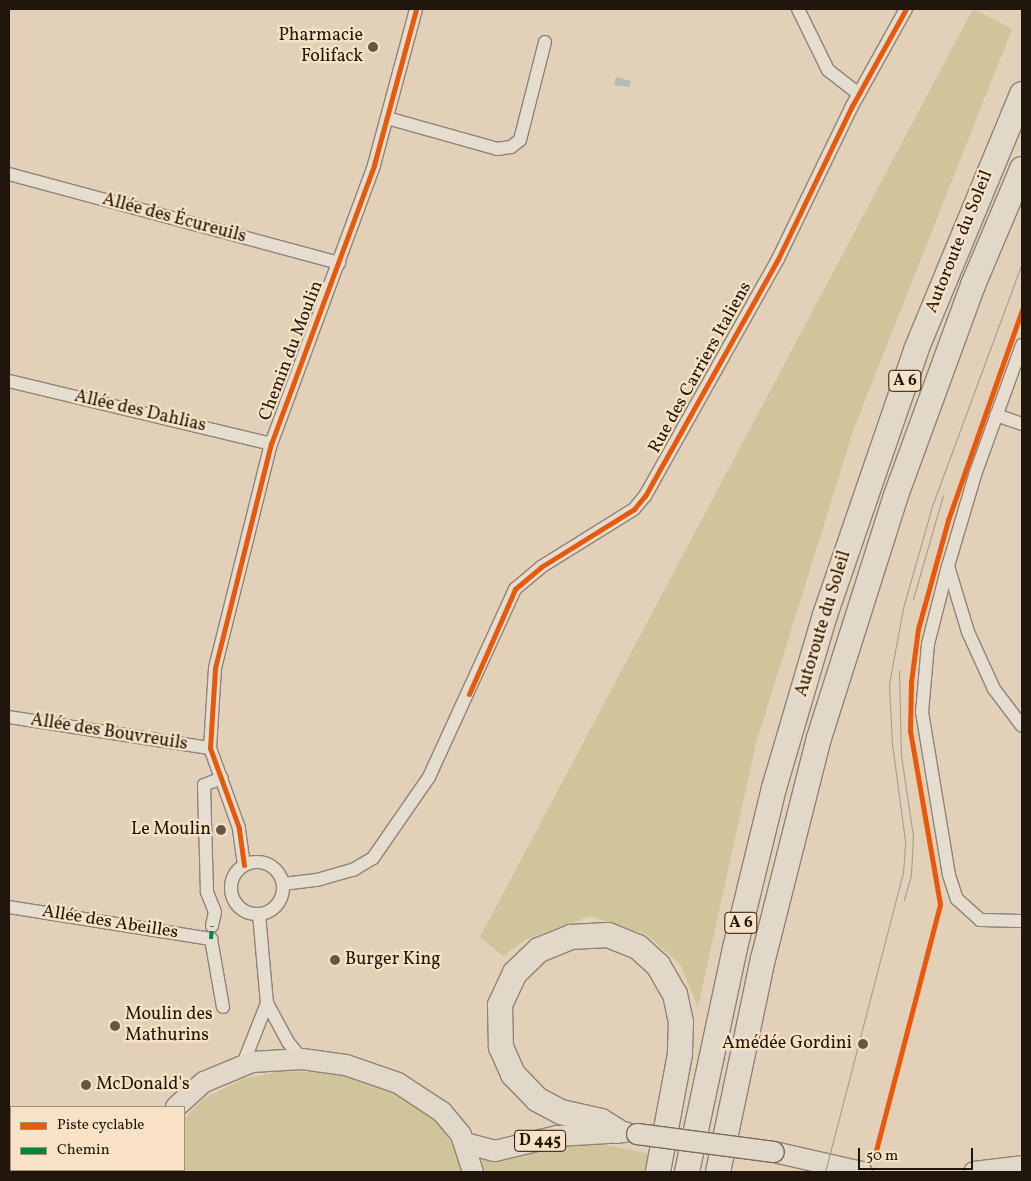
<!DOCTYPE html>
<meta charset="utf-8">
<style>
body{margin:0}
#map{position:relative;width:1031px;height:1181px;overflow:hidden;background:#e2d0b8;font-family:Vollkorn,serif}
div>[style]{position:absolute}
.green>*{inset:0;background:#d0c49a}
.water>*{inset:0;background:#b0beaf}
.roads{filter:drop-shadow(1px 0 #8e8375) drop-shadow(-1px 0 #8e8375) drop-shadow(0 1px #8e8375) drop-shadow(0 -1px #8e8375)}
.minor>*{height:12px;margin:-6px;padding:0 6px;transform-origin:6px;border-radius:6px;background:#e6ddd1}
.minor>.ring{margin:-6px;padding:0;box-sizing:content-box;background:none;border:12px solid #e6ddd1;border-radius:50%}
.primary>*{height:20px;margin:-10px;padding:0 10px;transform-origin:10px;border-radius:10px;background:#e2d8c9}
.motorway>*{height:24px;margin:-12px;padding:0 12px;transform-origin:12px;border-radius:12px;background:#e2d8c9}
.tram>*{height:1px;margin:-0.5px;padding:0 0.5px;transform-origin:0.5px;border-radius:0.5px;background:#a1998e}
.bridges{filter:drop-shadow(1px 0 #746a5d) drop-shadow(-1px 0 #746a5d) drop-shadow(0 1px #746a5d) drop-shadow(0 -1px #746a5d)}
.primary-bridge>*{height:20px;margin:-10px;padding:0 10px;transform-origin:10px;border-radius:10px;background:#e2d8c9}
.quiet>*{height:4px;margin-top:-2px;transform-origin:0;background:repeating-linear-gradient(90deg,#00873e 0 8px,transparent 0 12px)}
.cycleway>*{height:5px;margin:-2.5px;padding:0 2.5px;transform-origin:2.5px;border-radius:2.5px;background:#e8590c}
.dots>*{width:14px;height:14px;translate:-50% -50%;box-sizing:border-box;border:2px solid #f7e2c5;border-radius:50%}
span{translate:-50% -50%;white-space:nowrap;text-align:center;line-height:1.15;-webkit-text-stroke:4.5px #f7e2c5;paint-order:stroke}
.shield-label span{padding:1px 4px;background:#f7e2c5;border:1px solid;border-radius:4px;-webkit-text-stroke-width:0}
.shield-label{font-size:16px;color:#21160b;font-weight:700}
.poi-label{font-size:18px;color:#21160b}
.right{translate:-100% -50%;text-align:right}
.left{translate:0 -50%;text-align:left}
.street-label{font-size:18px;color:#21160b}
.frame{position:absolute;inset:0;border:10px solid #21160b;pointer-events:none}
.legend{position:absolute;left:10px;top:1106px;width:175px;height:65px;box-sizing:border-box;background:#f7e2c5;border:1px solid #a1907b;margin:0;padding:6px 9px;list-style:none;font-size:15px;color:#21160b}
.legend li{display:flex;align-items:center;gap:10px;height:25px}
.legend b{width:25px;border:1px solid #a1907b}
.scale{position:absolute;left:858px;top:1148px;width:115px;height:22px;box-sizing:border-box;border:2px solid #21160b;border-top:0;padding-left:6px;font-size:15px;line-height:18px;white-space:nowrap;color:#21160b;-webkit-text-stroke:4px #f7e2c5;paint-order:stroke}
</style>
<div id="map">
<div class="green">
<i style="clip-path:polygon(973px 9px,1012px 29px,854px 428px,756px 743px,698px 1007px,680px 964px,646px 934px,590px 916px,527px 939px,503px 956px,480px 937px)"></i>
<i style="clip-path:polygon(281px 1071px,334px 1073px,387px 1088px,437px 1122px,457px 1151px,464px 1172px,157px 1172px,184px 1170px,184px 1119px,203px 1099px,243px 1079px)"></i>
<i style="clip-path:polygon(595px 1143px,653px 1154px,649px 1172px,485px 1172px,481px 1157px,504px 1160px,558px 1147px)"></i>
</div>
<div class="water">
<i style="clip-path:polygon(616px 77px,631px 81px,629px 87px,614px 85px)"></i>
</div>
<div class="roads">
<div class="minor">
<i style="left:798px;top:9px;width:68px;rotate:63.8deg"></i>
<i style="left:828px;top:70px;width:39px;rotate:38deg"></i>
<i style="left:387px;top:118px;width:114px;rotate:15.7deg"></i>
<i style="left:497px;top:149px;width:14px;rotate:-8deg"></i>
<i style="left:511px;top:147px;width:11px;rotate:-38deg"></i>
<i style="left:520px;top:140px;width:101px;rotate:-75.7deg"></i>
<i style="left:9px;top:174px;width:342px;rotate:15.1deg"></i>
<i style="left:1022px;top:345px;width:138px;rotate:109.9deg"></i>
<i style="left:975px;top:475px;width:95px;rotate:106.5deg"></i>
<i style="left:948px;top:566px;width:81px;rotate:104.4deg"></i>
<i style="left:928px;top:644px;width:68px;rotate:95deg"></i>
<i style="left:922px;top:712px;width:165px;rotate:80.6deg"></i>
<i style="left:949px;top:875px;width:25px;rotate:72deg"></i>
<i style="left:957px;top:899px;width:31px;rotate:42deg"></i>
<i style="left:980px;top:920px;width:42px;rotate:1.4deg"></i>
<i style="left:9px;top:381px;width:269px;rotate:13.5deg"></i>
<i style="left:996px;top:415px;width:28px;rotate:19deg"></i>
<i style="left:948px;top:566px;width:69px;rotate:73.1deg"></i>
<i style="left:968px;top:632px;width:63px;rotate:65.5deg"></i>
<i style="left:994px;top:689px;width:46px;rotate:52.9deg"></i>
<i style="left:9px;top:717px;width:203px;rotate:8.8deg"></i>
<i class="ring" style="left:231px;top:862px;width:40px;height:40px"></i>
<i style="left:244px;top:865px;width:37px;rotate:-98deg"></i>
<i style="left:239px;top:828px;width:85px;rotate:-109.9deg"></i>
<i style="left:210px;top:748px;width:80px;rotate:-86.4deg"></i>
<i style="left:215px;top:668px;width:231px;rotate:-76deg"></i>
<i style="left:271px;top:444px;width:297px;rotate:-69.7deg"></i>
<i style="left:374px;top:165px;width:162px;rotate:-74.9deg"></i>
<i style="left:283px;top:884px;width:34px;rotate:-7deg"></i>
<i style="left:317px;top:880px;width:37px;rotate:-16deg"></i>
<i style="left:353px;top:870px;width:23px;rotate:-31deg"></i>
<i style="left:373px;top:858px;width:98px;rotate:-55.3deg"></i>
<i style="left:429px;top:777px;width:207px;rotate:-65.4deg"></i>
<i style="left:515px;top:589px;width:34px;rotate:-40deg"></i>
<i style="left:541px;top:567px;width:110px;rotate:-31.9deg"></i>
<i style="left:634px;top:509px;width:17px;rotate:-50deg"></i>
<i style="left:645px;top:496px;width:272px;rotate:-60.7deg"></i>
<i style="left:778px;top:259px;width:170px;rotate:-64.2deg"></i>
<i style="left:852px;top:106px;width:111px;rotate:-60.9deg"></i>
<i style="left:9px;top:907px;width:205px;rotate:9deg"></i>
<i style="left:211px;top:939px;width:69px;rotate:80deg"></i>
<i style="left:259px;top:914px;width:89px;rotate:84.9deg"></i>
<i style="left:267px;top:1003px;width:44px;rotate:61.7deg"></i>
<i style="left:288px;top:1042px;width:22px;rotate:51deg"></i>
<i style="left:212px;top:926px;width:14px;rotate:-78deg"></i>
<i style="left:215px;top:912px;width:22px;rotate:-112deg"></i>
<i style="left:207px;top:892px;width:107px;rotate:-91.6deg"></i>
<i style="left:204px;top:785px;width:19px;rotate:-21deg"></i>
<i style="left:243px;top:1064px;width:66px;rotate:-68.5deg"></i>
</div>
<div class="primary">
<i style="left:176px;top:1107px;width:38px;rotate:-42deg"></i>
<i style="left:204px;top:1082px;width:52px;rotate:-22.6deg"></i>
<i style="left:252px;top:1062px;width:50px;rotate:-3.4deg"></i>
<i style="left:302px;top:1059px;width:44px;rotate:7.8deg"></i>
<i style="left:346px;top:1065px;width:55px;rotate:19.1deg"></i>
<i style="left:398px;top:1083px;width:53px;rotate:33.4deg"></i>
<i style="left:442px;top:1112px;width:30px;rotate:50deg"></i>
<i style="left:461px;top:1135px;width:39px;rotate:72deg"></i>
<i style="left:465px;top:1143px;width:31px;rotate:15deg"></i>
<i style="left:495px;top:1151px;width:64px;rotate:-13.6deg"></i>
<i style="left:557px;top:1136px;width:68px;rotate:-3.4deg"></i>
<i style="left:774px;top:1152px;width:90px;rotate:12.8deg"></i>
<i style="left:148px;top:1172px;width:2px;rotate:-90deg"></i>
<i style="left:974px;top:1172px;width:48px;rotate:-7.1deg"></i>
</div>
<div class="motorway">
<i style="left:617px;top:1131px;width:19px;rotate:-148deg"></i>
<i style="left:601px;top:1121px;width:41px;rotate:-167.3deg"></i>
<i style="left:561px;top:1112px;width:27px;rotate:-152deg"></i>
<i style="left:537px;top:1099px;width:35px;rotate:-134deg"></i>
<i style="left:513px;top:1074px;width:30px;rotate:-114deg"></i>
<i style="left:501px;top:1047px;width:42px;rotate:-91.4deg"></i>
<i style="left:500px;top:1005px;width:35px;rotate:-65deg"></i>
<i style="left:515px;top:973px;width:33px;rotate:-44deg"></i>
<i style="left:539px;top:950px;width:35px;rotate:-22deg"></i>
<i style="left:571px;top:937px;width:37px;rotate:-3deg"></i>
<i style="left:608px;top:935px;width:32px;rotate:22deg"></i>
<i style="left:638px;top:947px;width:27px;rotate:42deg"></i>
<i style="left:658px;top:965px;width:34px;rotate:60deg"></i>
<i style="left:675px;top:994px;width:29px;rotate:78deg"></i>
<i style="left:681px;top:1022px;width:32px;rotate:92deg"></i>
<i style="left:680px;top:1054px;width:120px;rotate:100.6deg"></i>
<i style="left:687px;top:1172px;width:229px;rotate:-77.9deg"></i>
<i style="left:735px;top:948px;width:165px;rotate:-76.3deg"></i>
<i style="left:774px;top:788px;width:180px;rotate:-73.6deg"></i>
<i style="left:825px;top:615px;width:280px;rotate:-71deg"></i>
<i style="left:916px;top:350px;width:277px;rotate:-67.5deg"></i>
<i style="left:718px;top:1172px;width:218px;rotate:-78.1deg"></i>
<i style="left:763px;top:959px;width:228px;rotate:-75.8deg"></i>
<i style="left:819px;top:738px;width:252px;rotate:-72.4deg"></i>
<i style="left:895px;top:498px;width:227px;rotate:-69.9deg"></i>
<i style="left:973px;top:285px;width:126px;rotate:-67.1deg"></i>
</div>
</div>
<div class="tram">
<i style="left:913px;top:599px;width:108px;rotate:-73.9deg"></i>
<i style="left:899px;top:670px;width:85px;rotate:88.7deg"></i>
<i style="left:901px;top:755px;width:82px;rotate:81.6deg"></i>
<i style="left:913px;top:836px;width:39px;rotate:93deg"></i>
<i style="left:911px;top:875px;width:26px;rotate:106deg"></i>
<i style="left:825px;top:1172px;width:309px;rotate:-75.4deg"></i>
<i style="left:903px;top:873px;width:32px;rotate:-86deg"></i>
<i style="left:905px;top:841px;width:98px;rotate:-97.6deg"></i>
<i style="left:892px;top:744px;width:60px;rotate:-92.9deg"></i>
<i style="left:889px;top:684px;width:77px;rotate:-79.6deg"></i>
<i style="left:903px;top:608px;width:106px;rotate:-74.1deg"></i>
<i style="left:932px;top:506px;width:259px;rotate:-69.7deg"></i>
</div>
<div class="bridges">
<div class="primary-bridge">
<i style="left:637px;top:1134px;width:138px;rotate:7.5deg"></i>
</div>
</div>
<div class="quiet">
<i style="left:211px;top:939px;width:13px;rotate:-86deg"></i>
</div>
<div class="cycleway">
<i style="left:469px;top:694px;width:115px;rotate:-66.3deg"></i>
<i style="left:515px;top:589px;width:34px;rotate:-40deg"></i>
<i style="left:541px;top:567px;width:110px;rotate:-31.9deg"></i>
<i style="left:634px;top:509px;width:17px;rotate:-50deg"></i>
<i style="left:645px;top:496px;width:272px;rotate:-60.7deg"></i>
<i style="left:778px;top:259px;width:170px;rotate:-64.2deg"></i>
<i style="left:852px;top:106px;width:111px;rotate:-60.9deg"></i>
<i style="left:244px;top:865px;width:37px;rotate:-98deg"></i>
<i style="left:239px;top:828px;width:85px;rotate:-109.9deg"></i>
<i style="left:210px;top:748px;width:80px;rotate:-86.4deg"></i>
<i style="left:215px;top:668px;width:231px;rotate:-76deg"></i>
<i style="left:271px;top:444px;width:297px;rotate:-69.7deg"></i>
<i style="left:374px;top:165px;width:162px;rotate:-74.9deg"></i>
<i style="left:874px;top:1158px;width:262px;rotate:-75.4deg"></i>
<i style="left:940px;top:904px;width:176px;rotate:-99.8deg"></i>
<i style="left:910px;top:731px;width:49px;rotate:-88.8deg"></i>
<i style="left:911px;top:682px;width:53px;rotate:-82.5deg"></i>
<i style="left:918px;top:629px;width:113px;rotate:-74.6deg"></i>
<i style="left:948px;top:520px;width:223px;rotate:-70.6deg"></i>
</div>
<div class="dots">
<i style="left:373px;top:47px;background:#655748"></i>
<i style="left:221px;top:830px;background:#655748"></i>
<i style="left:335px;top:960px;background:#655748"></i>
<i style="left:115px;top:1026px;background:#655748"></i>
<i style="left:863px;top:1044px;background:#655748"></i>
<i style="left:86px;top:1085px;background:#655748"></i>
</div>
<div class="shield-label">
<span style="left:905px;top:381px">A 6</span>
<span style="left:741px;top:923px">A 6</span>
<span style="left:540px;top:1141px">D 445</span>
</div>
<div class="poi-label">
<span class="right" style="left:363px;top:47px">Pharmacie<br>Folifack</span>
<span class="right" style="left:211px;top:830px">Le Moulin</span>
<span class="left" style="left:345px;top:960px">Burger King</span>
<span class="left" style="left:125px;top:1026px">Moulin des<br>Mathurins</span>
<span class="right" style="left:852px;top:1044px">Amédée Gordini</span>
<span class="left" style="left:96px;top:1085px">McDonald's</span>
</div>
<div class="street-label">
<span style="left:174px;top:219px;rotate:15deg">Allée des Écureuils</span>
<span style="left:960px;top:242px;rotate:-68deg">Autoroute du Soleil</span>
<span style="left:292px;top:351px;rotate:-69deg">Chemin du Moulin</span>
<span style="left:701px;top:368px;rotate:-61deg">Rue des Carriers Italiens</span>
<span style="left:140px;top:412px;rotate:13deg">Allée des Dahlias</span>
<span style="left:824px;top:624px;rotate:-73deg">Autoroute du Soleil</span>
<span style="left:109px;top:733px;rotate:9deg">Allée des Bouvreuils</span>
<span style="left:110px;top:923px;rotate:9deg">Allée des Abeilles</span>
</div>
<div class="frame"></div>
<ul class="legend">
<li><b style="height:6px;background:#e8590c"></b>Piste cyclable</li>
<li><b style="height:6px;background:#00873e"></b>Chemin</li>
</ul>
<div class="scale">50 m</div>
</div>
